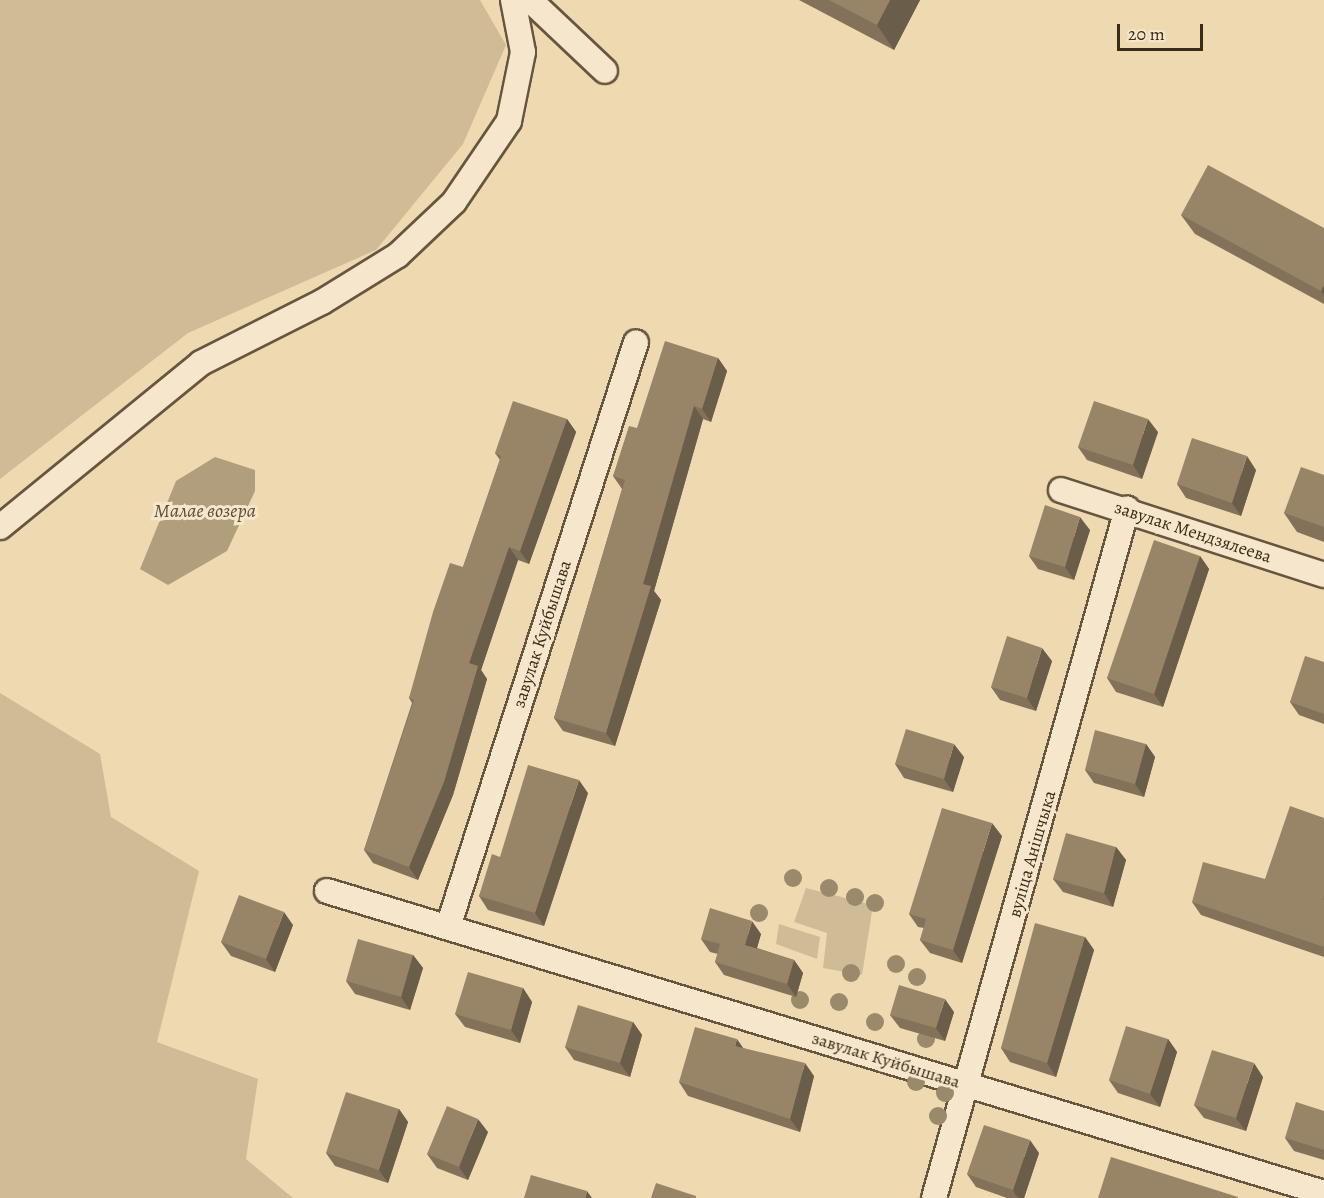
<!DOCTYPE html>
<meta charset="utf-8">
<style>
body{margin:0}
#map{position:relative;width:1324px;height:1198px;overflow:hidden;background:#efd9b1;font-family:Alegreya,serif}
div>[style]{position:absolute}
.green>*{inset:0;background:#d0bb97}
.water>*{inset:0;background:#b19e7d}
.roads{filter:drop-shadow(2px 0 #66563f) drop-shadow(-2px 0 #66563f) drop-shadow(0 2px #66563f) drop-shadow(0 -2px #66563f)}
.minor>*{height:24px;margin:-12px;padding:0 12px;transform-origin:12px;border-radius:12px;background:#f5e6cc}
.trees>*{width:18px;height:18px;margin:-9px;border-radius:50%;background:#9b896b}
.wall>*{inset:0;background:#837259}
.shaded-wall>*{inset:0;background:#6a5d49}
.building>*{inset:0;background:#988568}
span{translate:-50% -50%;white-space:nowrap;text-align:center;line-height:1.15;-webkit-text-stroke:6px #f5e6cc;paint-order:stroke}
.street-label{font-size:18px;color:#392b19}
.water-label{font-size:20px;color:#5d4e37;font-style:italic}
.scale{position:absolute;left:1117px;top:24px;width:86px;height:27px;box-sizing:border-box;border:3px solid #392b19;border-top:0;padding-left:8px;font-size:18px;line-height:21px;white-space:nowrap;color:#392b19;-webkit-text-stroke:4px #f5e6cc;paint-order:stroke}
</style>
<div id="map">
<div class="green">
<i style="clip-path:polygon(0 0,480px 0,506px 45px,463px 144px,376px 250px,188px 333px,0 479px)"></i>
<i style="clip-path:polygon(0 693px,100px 754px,111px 817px,199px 871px,157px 1042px,258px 1079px,246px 1159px,293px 1198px,0 1198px)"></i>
<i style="clip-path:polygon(806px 888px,873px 905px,862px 975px,823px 968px,827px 933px,794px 922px)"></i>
<i style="clip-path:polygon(779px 924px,820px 937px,817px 959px,776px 944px)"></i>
</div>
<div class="water">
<i style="clip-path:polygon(215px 457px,255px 470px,255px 491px,227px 551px,168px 585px,140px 569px,176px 481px)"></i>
</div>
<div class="roads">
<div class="minor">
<i style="left:530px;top:0;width:103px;rotate:43.4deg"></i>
<i style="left:1061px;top:490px;width:276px;rotate:17.9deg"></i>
<i style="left:0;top:527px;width:259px;rotate:-39.2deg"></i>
<i style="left:201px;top:363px;width:136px;rotate:-26.8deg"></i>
<i style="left:322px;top:302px;width:89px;rotate:-31.7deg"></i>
<i style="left:398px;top:255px;width:77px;rotate:-43.4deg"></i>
<i style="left:454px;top:202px;width:98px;rotate:-55.8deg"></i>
<i style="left:509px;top:121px;width:70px;rotate:-78.5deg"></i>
<i style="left:523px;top:52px;width:53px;rotate:-100.9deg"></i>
<i style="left:327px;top:891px;width:1042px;rotate:16.85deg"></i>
<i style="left:448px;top:927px;width:614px;rotate:-72.18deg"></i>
<i style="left:934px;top:1198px;width:716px;rotate:-74.35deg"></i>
</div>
</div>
<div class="trees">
<i style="left:793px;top:878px"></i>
<i style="left:829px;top:888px"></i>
<i style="left:855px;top:897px"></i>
<i style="left:875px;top:903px"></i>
<i style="left:759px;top:913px"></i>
<i style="left:896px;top:964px"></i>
<i style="left:851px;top:973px"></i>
<i style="left:917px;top:977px"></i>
<i style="left:800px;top:1000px"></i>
<i style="left:839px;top:1002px"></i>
<i style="left:875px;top:1022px"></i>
<i style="left:926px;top:1039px"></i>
<i style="left:916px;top:1082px"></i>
<i style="left:945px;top:1093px"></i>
<i style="left:938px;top:1116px"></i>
</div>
<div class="wall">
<i style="clip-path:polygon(799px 0,920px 0,894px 50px)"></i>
<i style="clip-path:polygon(1181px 215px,1324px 228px,1324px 304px,1195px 234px)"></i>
<i style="clip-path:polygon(718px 358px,727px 371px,711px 422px,703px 419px,654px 591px,661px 600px,615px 746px,563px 731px,554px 718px,622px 489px,613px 476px,637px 428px)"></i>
<i style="clip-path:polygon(567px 419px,576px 432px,529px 564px,518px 560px,481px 670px,487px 679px,453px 795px,418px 880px,373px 863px,364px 850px,412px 703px,409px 698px,463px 567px,500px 460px,495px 453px)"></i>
<i style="clip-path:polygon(1158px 432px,1142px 479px,1087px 460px,1078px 447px)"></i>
<i style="clip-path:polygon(1256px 470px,1241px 516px,1186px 498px,1177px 484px)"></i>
<i style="clip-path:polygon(1324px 475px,1324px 542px,1297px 532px,1284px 513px)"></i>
<i style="clip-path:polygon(1090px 530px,1074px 580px,1038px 569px,1029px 556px)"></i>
<i style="clip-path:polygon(1200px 556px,1209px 569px,1163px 707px,1116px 692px,1107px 678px)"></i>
<i style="clip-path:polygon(1052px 661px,1036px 711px,1000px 700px,991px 687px)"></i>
<i style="clip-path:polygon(1324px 662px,1324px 724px,1299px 715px,1290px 702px)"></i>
<i style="clip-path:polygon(1146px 744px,1155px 757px,1144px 797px,1094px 783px,1085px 770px)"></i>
<i style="clip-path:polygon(964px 757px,953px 792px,904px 778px,895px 764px)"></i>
<i style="clip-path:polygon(588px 793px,544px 926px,488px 910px,479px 896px,500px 857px)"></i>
<i style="clip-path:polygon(1324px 818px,1324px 957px,1201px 915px,1192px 902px,1265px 879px)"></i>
<i style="clip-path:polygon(1002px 836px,962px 963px,930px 953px,920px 940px,924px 928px,918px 927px,909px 914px)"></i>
<i style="clip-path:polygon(1116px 847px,1126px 860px,1113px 907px,1063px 892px,1053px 879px)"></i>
<i style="clip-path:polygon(293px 925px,275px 972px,231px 956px,221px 942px)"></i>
<i style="clip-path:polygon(761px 934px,757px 948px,794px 960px,803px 973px,796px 997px,724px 975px,715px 962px,718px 954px,710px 952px,701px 939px)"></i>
<i style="clip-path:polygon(1085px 937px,1094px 950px,1056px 1077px,1010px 1062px,1001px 1048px)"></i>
<i style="clip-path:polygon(413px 955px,423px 968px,410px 1010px,355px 994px,346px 981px)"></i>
<i style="clip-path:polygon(523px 988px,532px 1002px,520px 1043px,465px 1027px,455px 1014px)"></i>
<i style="clip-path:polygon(954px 1012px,945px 1041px,900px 1028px,890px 1015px)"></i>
<i style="clip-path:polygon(633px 1022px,642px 1035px,630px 1077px,574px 1060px,565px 1047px)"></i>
<i style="clip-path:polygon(1168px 1039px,1177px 1052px,1160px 1107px,1118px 1093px,1109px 1080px)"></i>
<i style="clip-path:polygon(743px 1048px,814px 1076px,800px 1132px,688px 1096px,679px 1082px)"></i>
<i style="clip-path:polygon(1263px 1077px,1246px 1131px,1204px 1118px,1194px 1105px)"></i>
<i style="clip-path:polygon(399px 1109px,408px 1122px,388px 1183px,335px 1166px,326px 1153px)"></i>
<i style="clip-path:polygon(1324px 1111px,1324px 1160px,1294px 1151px,1285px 1138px)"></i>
<i style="clip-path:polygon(488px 1132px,468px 1180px,437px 1168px,427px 1154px)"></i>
<i style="clip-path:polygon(1039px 1153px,1024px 1198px,1007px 1198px,976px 1187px,967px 1174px)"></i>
</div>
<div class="shaded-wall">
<i style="clip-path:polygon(890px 0,920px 0,894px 50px,877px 25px)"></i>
<i style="clip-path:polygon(1324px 285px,1324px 295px,1321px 291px)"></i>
<i style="clip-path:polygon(718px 358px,727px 371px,711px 422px,702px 409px)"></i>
<i style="clip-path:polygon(694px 406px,703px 419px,654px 591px,661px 600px,615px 746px,606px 733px,643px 584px)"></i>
<i style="clip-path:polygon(567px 419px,576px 432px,529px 564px,520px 551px)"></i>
<i style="clip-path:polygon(1148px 419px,1158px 432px,1142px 479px,1133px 465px)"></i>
<i style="clip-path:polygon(1247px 456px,1256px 470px,1241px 516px,1232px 503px)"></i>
<i style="clip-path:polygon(1080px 517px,1090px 530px,1074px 580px,1065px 567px)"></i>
<i style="clip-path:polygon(509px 547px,518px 560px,481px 670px,487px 679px,453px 795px,418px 880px,409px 867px,469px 663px)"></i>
<i style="clip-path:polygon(1200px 556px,1209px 569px,1163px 707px,1154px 694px)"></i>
<i style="clip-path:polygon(1042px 648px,1052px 661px,1036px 711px,1027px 698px)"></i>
<i style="clip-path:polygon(954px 744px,964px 757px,953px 792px,944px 779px)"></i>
<i style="clip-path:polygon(1146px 744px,1155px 757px,1144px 797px,1135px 784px)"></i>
<i style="clip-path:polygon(579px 780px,588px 793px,544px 926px,535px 913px)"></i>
<i style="clip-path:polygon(992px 823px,1002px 836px,962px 963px,953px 950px)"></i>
<i style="clip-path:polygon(1116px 847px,1126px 860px,1113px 907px,1104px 893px)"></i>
<i style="clip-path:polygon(284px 912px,293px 925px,275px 972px,266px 959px)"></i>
<i style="clip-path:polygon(752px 921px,761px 934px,754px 958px,745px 945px)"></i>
<i style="clip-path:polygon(1085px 937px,1094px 950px,1056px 1077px,1047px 1063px)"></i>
<i style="clip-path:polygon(413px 955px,423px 968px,410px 1010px,401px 997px)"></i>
<i style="clip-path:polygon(794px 960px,803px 973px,796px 997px,787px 984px)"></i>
<i style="clip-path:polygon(523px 988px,532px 1002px,520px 1043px,511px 1030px)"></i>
<i style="clip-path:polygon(945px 999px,954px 1012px,945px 1041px,936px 1028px)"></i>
<i style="clip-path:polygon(633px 1022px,642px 1035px,630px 1077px,620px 1063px)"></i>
<i style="clip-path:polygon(737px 1039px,746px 1052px,735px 1046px)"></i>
<i style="clip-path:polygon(1168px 1039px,1177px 1052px,1160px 1107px,1150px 1094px)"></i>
<i style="clip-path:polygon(805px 1063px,814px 1076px,800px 1132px,790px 1119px)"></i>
<i style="clip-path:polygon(1254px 1063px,1263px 1077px,1246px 1131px,1236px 1118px)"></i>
<i style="clip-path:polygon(399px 1109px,408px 1122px,388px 1183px,379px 1170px)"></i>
<i style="clip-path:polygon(478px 1119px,488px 1132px,468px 1180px,459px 1167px)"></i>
<i style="clip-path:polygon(1030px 1140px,1039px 1153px,1024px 1198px,1018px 1198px,1013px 1190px)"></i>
<i style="clip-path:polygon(587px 1191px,592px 1198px,585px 1198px)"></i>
</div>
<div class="building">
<i style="clip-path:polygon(829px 0,890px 0,877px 25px)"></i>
<i style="clip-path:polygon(1208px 165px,1324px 228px,1324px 285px,1321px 291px,1181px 215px)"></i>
<i style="clip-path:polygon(665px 341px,718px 358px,702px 409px,694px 406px,643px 584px,651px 586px,606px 733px,554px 718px,625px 480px,613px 476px,629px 426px,637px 428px)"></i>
<i style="clip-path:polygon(513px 401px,567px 419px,520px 551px,509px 547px,469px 663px,478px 666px,444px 782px,409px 867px,364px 850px,414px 700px,409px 698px,433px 612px,450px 563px,463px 567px,501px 456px,495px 453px)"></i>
<i style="clip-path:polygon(1094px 401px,1148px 419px,1133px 465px,1078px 447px)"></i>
<i style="clip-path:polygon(1192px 438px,1247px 456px,1232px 503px,1177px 484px)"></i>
<i style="clip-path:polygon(1301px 467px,1324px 475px,1324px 527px,1284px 513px)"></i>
<i style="clip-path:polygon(1045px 505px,1080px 517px,1065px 567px,1029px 556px)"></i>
<i style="clip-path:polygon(1154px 540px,1200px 556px,1154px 694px,1107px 678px)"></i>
<i style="clip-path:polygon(1007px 636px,1042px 648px,1027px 698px,991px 687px)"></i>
<i style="clip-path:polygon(1305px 656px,1324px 662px,1324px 714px,1290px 702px)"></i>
<i style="clip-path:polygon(906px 729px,954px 744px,944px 779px,895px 764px)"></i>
<i style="clip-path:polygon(1095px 730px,1146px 744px,1135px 784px,1085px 770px)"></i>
<i style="clip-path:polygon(528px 765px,579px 780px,535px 913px,479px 896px,492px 854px,500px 857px)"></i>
<i style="clip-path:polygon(1290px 806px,1324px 818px,1324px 896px,1323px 900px,1324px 900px,1324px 947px,1192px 902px,1203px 862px,1265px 879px)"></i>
<i style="clip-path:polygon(942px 808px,992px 823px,953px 950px,920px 940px,926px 919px,909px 914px)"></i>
<i style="clip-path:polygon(1066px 833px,1116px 847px,1104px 893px,1053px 879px)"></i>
<i style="clip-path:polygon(239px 895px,284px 912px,266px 959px,221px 942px)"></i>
<i style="clip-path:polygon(710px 908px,752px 921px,745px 945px,794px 960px,787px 984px,715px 962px,720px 944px,701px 939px)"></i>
<i style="clip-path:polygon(1035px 923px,1085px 937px,1047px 1063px,1001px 1048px)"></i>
<i style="clip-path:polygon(358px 939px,413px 955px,401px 997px,346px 981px)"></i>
<i style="clip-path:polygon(468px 972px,523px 988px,511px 1030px,455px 1014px)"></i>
<i style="clip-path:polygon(899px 985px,945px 999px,936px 1028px,890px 1015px)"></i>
<i style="clip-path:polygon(578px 1005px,633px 1022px,620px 1063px,565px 1047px)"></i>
<i style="clip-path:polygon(1126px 1026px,1168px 1039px,1150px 1094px,1109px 1080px)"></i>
<i style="clip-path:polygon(695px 1027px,737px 1039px,735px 1046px,805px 1063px,790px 1119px,679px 1082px)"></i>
<i style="clip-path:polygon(1212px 1050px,1254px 1063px,1236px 1118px,1194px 1105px)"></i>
<i style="clip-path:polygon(346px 1092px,399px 1109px,379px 1170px,326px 1153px)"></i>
<i style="clip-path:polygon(1296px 1102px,1324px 1111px,1324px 1150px,1285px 1138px)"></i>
<i style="clip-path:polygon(447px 1106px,478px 1119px,459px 1167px,427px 1154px)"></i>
<i style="clip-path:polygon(984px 1125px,1030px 1140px,1013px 1190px,967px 1174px)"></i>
<i style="clip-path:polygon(1111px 1157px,1238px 1197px,1238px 1198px,1098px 1198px)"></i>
<i style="clip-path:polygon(531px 1175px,587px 1191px,585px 1198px,524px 1198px)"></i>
<i style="clip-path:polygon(656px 1183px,696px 1196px,696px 1198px,651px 1198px)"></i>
</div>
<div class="street-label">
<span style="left:1193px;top:532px;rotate:18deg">завулак Мендзялеева</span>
<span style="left:542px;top:634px;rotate:-72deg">завулак Куйбышава</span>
<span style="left:1032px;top:854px;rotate:-74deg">вуліца Анішчыка</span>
<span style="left:886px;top:1060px;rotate:17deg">завулак Куйбышава</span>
</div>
<div class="water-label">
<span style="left:205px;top:510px">Малае возера</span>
</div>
<div class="scale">20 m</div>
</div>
